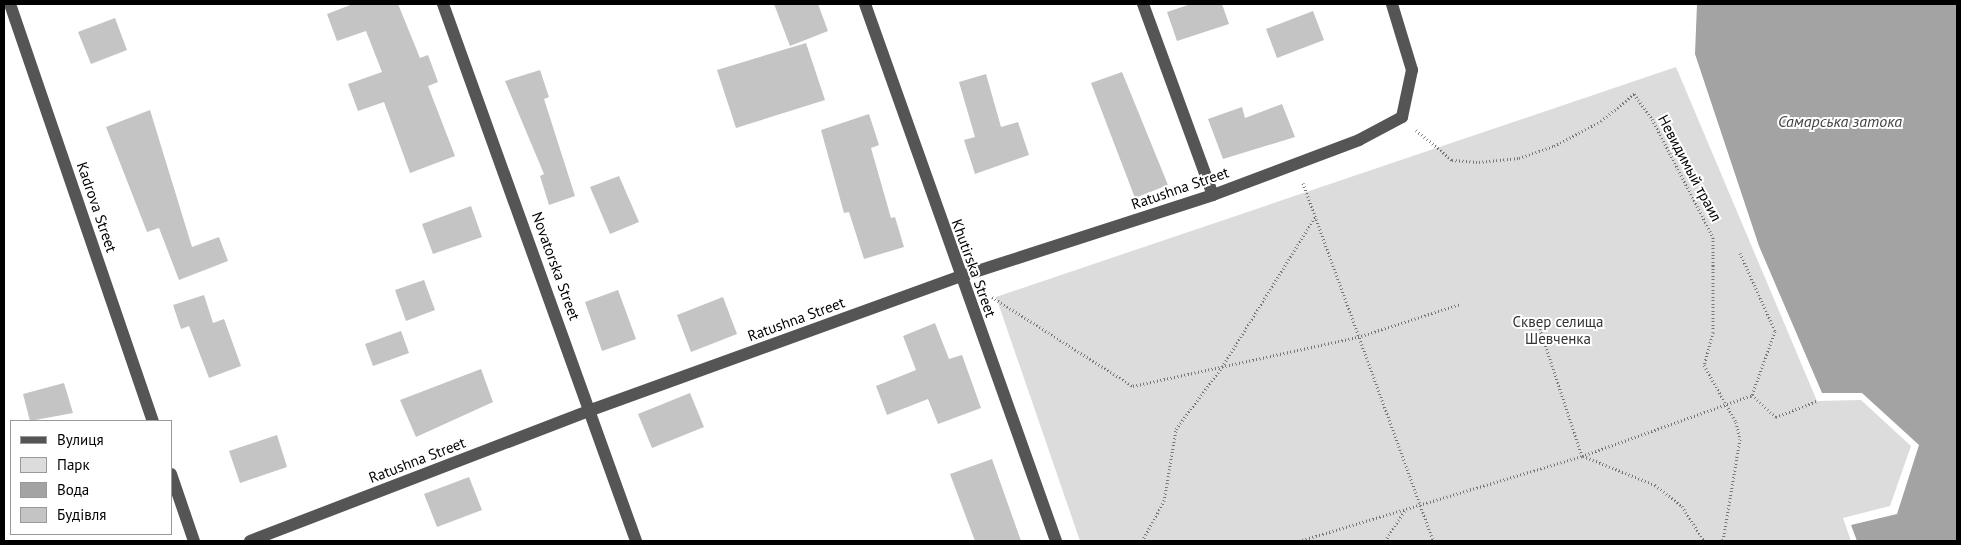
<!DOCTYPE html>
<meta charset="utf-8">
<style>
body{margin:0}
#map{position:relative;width:1961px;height:545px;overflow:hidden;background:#fff;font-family:"PT Sans",sans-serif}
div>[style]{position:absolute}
.green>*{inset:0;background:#dcdcdc}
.water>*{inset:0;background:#a3a3a3}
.building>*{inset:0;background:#c4c4c4}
.path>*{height:3px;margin-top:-1.5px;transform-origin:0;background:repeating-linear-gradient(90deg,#777 0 1px,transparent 0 3.5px)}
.minor>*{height:12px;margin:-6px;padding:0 6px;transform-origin:6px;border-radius:6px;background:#555}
span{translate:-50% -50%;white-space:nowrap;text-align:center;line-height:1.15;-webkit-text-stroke:4px #fff;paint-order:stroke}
.street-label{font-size:15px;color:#000}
.park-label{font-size:15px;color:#333}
.water-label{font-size:16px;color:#444;font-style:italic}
.frame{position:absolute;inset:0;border:5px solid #000;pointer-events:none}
.legend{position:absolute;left:10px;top:420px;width:162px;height:115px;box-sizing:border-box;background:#fff;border:1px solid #999;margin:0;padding:6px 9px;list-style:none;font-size:15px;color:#000}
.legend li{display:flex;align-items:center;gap:10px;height:25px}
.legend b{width:25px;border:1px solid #999}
</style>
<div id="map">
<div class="green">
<i style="clip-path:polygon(1676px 67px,1817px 401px,1861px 400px,1911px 446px,1890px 506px,1843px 518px,1851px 541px,1080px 541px,996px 297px)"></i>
</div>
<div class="water">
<i style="clip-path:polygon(1697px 4px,1957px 4px,1957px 541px,1857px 541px,1851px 525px,1897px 514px,1919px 445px,1862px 393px,1822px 393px,1759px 246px,1695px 54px)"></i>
</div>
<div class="building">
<i style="clip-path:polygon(353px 4px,398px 4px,420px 58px,428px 55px,438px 82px,428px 86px,455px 156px,410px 173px,384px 102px,358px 111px,348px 84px,382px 72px,366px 31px,337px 41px,327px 14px)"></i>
<i style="clip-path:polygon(774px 4px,818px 4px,828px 31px,790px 46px)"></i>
<i style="clip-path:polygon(1191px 4px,1222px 4px,1229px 24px,1177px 41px,1167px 12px)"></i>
<i style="clip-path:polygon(1313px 11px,1324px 40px,1277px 58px,1266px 29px)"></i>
<i style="clip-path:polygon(115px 18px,127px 50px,91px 64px,78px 32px)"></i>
<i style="clip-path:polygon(806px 43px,825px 100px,736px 128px,717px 70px)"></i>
<i style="clip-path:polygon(540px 70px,549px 97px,544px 99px,575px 196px,549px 205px,540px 176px,544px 174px,505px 81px)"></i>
<i style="clip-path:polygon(1122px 72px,1168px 185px,1135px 198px,1091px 83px)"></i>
<i style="clip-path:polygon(986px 74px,1001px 127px,1018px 122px,1029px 155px,975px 174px,964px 140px,975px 137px,959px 82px)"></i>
<i style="clip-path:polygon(1282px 104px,1295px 137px,1223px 159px,1208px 119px,1242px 107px,1245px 118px)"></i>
<i style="clip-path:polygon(150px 110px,192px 247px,219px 237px,228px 261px,179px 280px,159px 228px,147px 232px,106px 127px)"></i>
<i style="clip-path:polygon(869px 114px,879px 145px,871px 148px,891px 218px,895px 217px,904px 247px,864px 259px,849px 212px,844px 213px,821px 130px)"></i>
<i style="clip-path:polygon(619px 176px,639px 222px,610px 234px,590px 187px)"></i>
<i style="clip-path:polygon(471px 206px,482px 237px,433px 254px,422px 224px)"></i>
<i style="clip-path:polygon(424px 280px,435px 310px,406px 321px,395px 290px)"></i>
<i style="clip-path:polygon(618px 290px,636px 339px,602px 351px,585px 302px)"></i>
<i style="clip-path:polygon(204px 295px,213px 323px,224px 319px,241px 366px,209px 378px,189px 326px,181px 329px,173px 305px)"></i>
<i style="clip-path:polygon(723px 297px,737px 334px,691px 352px,677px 315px)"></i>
<i style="clip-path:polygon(935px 323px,949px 359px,962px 355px,981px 408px,938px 424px,928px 399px,887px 415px,876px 386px,916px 370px,903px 336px)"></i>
<i style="clip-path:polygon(401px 331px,409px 353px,373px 366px,365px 344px)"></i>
<i style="clip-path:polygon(481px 369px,493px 402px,416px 437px,400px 400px)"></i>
<i style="clip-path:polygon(64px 383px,73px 413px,30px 421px,23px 394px)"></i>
<i style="clip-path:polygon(690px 393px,704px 427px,652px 448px,638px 414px)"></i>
<i style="clip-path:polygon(277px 435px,287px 467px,240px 483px,229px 451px)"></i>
<i style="clip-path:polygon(992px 459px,1021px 541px,975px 541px,950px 474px)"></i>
<i style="clip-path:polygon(469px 477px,482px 510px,437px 527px,424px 494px)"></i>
</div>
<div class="path">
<i style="left:1416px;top:130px;width:47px;rotate:39.8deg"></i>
<i style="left:1452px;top:160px;width:27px;rotate:4deg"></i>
<i style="left:1479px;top:162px;width:40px;rotate:-5.7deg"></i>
<i style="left:1519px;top:158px;width:37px;rotate:-19deg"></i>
<i style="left:1554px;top:146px;width:53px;rotate:-28deg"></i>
<i style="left:1601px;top:121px;width:43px;rotate:-39.3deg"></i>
<i style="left:1634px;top:94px;width:31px;rotate:54deg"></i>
<i style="left:1652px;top:119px;width:133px;rotate:62.7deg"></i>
<i style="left:1713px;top:237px;width:95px;rotate:90deg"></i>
<i style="left:1713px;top:332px;width:34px;rotate:105deg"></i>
<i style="left:1704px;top:365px;width:65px;rotate:60.7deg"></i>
<i style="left:1736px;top:422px;width:17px;rotate:77deg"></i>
<i style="left:1740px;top:439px;width:103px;rotate:99.5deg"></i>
<i style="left:1303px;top:183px;width:381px;rotate:70deg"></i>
<i style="left:1740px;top:253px;width:85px;rotate:65.8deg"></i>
<i style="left:1775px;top:331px;width:68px;rotate:109.8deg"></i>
<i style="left:992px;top:297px;width:167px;rotate:32.3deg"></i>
<i style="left:1133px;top:386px;width:230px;rotate:-12.3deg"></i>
<i style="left:1358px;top:337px;width:107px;rotate:-17.9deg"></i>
<i style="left:1752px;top:395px;width:33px;rotate:43deg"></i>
<i style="left:1776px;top:417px;width:44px;rotate:-21.3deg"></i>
<i style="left:1582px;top:456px;width:181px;rotate:-19.7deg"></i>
<i style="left:1583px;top:456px;width:78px;rotate:21.9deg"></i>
<i style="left:1655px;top:485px;width:34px;rotate:38deg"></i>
<i style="left:1682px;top:506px;width:41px;rotate:57.8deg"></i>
<i style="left:1142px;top:541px;width:46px;rotate:-61.2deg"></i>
<i style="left:1164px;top:501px;width:73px;rotate:-80.5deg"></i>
<i style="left:1176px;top:429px;width:77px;rotate:-53.4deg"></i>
<i style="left:1222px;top:367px;width:176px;rotate:-58.2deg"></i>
<i style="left:1299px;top:541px;width:295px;rotate:-16.7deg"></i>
<i style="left:1582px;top:456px;width:146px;rotate:-108.3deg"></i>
<i style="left:1385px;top:541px;width:38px;rotate:-57deg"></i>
</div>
<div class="minor">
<i style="left:10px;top:4px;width:441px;rotate:71.1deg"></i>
<i style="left:443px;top:4px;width:571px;rotate:70.23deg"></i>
<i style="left:865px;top:4px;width:570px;rotate:70.42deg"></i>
<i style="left:1143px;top:4px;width:203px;rotate:69.9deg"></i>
<i style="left:171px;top:474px;width:71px;rotate:71.1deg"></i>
<i style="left:250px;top:541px;width:365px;rotate:-21deg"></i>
<i style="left:591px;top:410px;width:391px;rotate:-19.9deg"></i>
<i style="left:959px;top:277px;width:267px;rotate:-17.9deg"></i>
<i style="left:1213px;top:195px;width:156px;rotate:-20.6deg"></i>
<i style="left:1359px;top:140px;width:49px;rotate:-28.1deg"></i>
<i style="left:1402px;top:117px;width:48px;rotate:-78deg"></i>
<i style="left:1412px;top:70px;width:69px;rotate:-106.9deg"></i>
</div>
<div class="street-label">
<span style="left:1690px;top:168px;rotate:62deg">Невидимый траил</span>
<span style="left:1180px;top:188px;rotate:-19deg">Ratushna Street</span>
<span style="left:97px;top:207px;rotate:71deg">Kadrova Street</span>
<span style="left:556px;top:266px;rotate:70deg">Novatorska Street</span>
<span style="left:974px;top:268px;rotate:70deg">Khutirska Street</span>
<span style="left:796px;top:319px;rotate:-20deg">Ratushna Street</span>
<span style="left:417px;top:460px;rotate:-21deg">Ratushna Street</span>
</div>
<div class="park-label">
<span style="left:1558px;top:330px">Сквер селища<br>Шевченка</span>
</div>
<div class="water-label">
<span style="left:1840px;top:121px">Самарська затока</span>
</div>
<div class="frame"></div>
<ul class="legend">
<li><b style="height:6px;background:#555"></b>Вулиця</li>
<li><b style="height:14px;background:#dcdcdc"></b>Парк</li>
<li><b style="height:14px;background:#a3a3a3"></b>Вода</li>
<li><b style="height:14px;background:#c4c4c4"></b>Будівля</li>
</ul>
</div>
